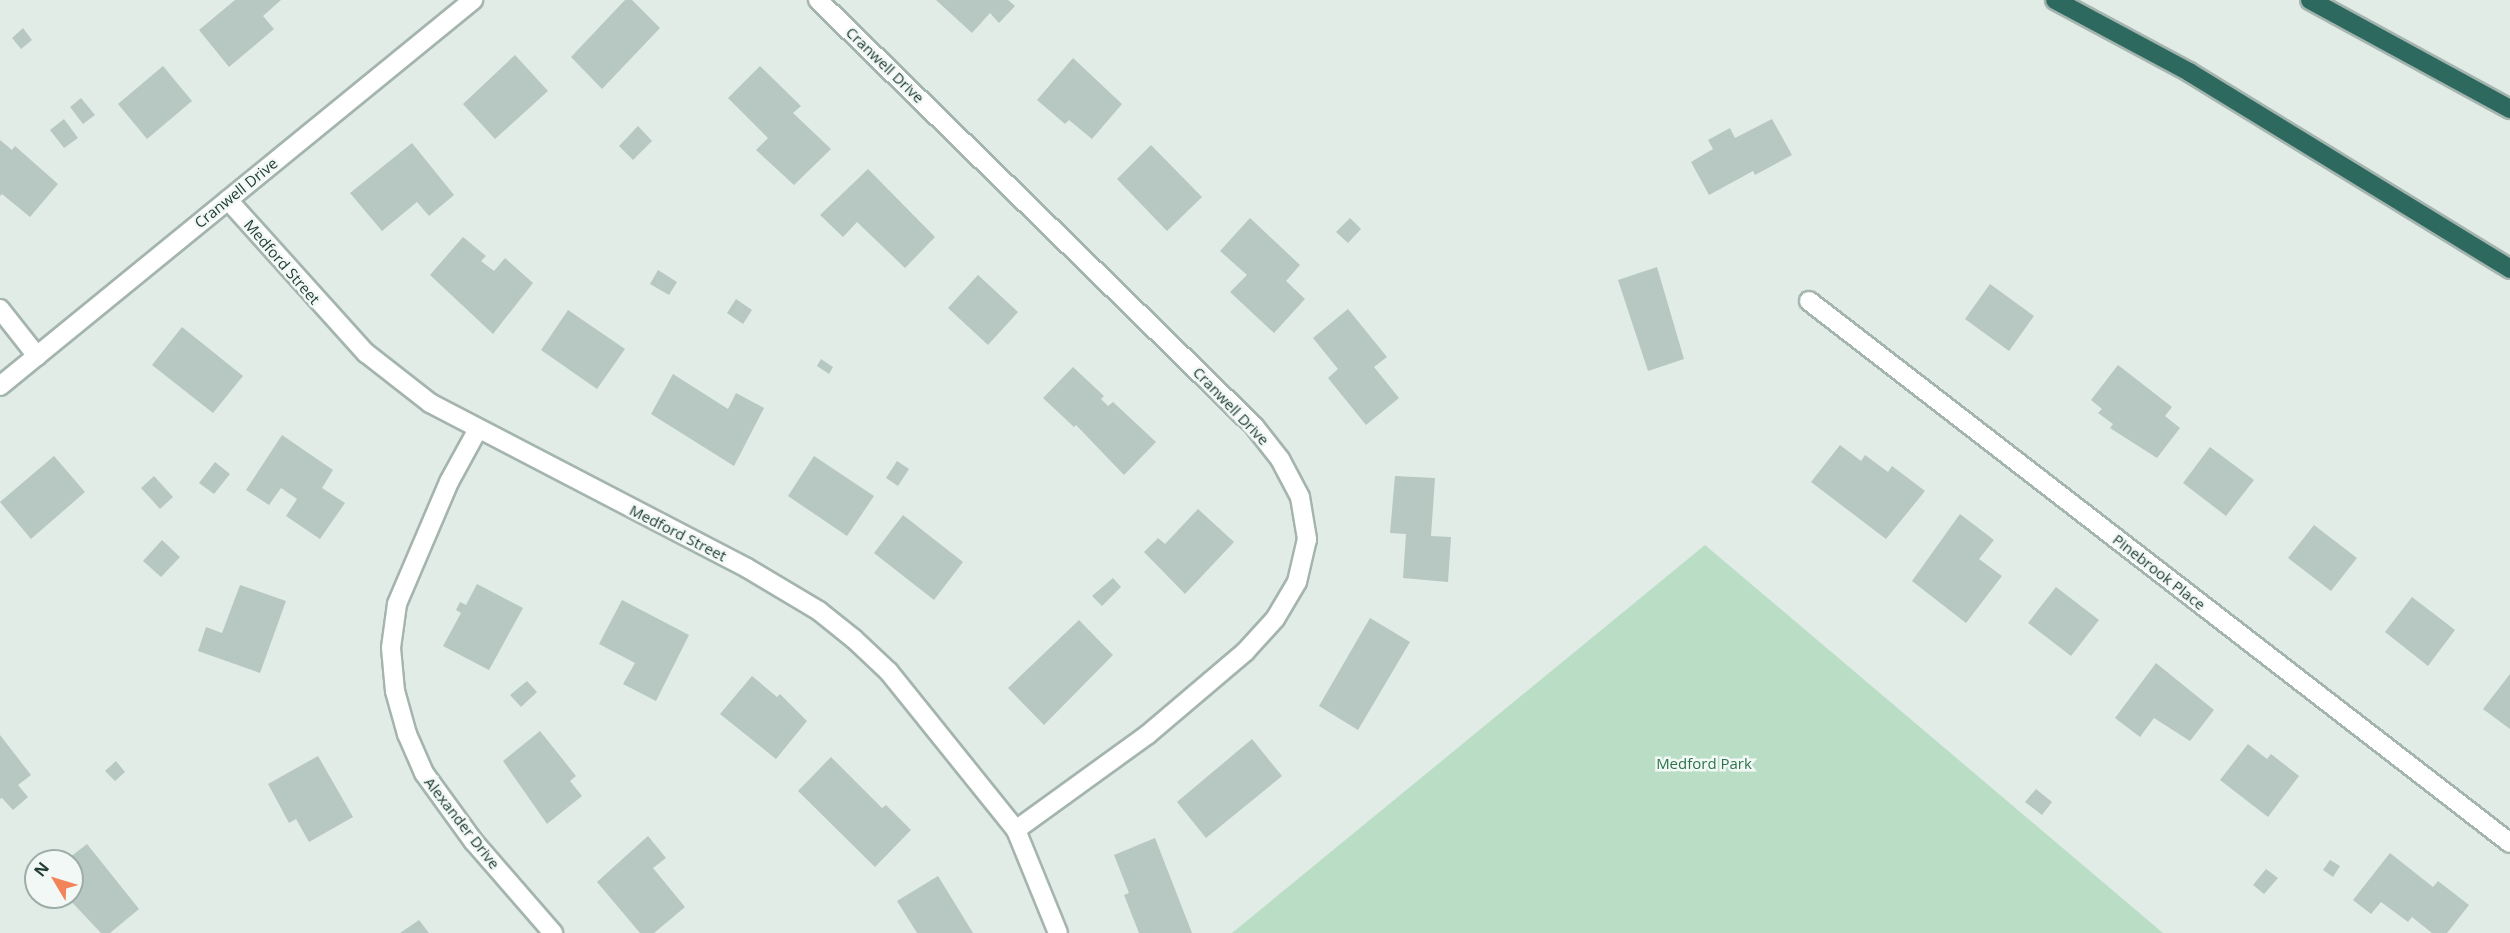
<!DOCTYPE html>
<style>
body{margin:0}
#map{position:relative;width:2510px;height:933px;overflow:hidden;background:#e1ece7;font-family:"Open Sans",sans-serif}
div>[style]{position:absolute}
.green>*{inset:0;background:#baddc5}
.building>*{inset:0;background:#b7c7c1}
.roads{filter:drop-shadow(2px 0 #a4b4ae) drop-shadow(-2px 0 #a4b4ae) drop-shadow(0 2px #a4b4ae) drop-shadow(0 -2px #a4b4ae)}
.minor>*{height:18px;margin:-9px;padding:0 9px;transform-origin:9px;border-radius:9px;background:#fff}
.motorway>*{height:18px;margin:-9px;padding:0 9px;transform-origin:9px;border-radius:9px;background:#2d695f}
span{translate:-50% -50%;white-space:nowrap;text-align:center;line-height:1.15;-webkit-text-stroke:5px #f2f8f5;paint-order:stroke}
.street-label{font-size:15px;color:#213d36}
.park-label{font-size:15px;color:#2b744a}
.north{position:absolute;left:24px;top:849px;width:60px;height:60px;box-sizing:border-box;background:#f2f8f5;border:2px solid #9eada9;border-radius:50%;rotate:308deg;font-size:16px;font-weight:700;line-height:24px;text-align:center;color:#213d36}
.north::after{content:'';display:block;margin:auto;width:21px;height:27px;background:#f28459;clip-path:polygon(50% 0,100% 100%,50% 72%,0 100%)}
</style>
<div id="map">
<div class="green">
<i style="clip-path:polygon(1705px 545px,2163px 933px,1232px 933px)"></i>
</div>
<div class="building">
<i style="clip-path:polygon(235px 0,281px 0,263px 16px,274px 29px,229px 67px,199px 30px)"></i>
<i style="clip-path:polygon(625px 0,632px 0,660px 28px,602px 89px,571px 57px)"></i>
<i style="clip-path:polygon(936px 0,1008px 0,1015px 6px,999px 23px,990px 13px,972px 33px)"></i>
<i style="clip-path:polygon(23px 28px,32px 40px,21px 49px,12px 38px)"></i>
<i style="clip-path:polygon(515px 55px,548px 91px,495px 139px,463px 104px)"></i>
<i style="clip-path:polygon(1073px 58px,1122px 104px,1092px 139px,1069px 120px,1065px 124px,1037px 100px)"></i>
<i style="clip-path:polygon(163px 66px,192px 101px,147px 139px,118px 104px)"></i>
<i style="clip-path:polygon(760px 66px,801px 106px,793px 113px,831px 149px,794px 185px,756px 150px,768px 138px,728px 98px)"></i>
<i style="clip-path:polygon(81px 98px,95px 115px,83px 124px,70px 107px)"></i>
<i style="clip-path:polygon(64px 119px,78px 138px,64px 148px,50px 130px)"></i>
<i style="clip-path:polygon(1772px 119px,1792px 155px,1755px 175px,1753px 171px,1709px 195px,1691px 162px,1713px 149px,1708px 140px,1730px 128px,1735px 138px)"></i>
<i style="clip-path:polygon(638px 126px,652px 141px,633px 160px,619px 146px)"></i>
<i style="clip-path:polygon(0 140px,12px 150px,15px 146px,58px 184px,30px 217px,2px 194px,0 196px)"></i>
<i style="clip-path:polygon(412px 143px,454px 195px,429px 216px,417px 202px,382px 231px,350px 193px)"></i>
<i style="clip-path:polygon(1151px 145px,1202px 197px,1167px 231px,1117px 179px)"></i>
<i style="clip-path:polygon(868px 169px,935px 237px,905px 268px,857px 222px,843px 237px,820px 215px)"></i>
<i style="clip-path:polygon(1250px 218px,1300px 265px,1286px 281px,1305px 299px,1274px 333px,1230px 292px,1247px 275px,1220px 251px)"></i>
<i style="clip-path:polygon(1350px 218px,1361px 229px,1348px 243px,1336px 232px)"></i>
<i style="clip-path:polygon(463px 237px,486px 256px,481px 261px,494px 271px,505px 258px,533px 283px,493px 334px,430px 275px)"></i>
<i style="clip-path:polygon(1657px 267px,1684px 359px,1648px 371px,1618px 280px)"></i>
<i style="clip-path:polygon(658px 270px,677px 282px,669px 295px,650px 284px)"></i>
<i style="clip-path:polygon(978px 275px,1018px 312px,988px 345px,948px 308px)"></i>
<i style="clip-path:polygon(1990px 284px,2034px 316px,2009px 351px,1965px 319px)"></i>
<i style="clip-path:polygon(736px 299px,752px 310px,743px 324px,727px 313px)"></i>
<i style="clip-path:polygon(1348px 309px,1387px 357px,1374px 367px,1399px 398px,1366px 425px,1328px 378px,1338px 369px,1313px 338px)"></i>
<i style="clip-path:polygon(568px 310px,625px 349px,597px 389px,541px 350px)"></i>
<i style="clip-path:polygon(182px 327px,243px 376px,213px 413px,152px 365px)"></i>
<i style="clip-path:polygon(821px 359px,833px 367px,829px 374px,817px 366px)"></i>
<i style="clip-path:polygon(2118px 365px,2172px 407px,2165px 416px,2180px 428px,2157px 458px,2110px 428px,2113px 424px,2098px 413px,2102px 409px,2091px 400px)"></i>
<i style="clip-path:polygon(1073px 367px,1104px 396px,1101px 399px,1108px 406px,1113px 402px,1156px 442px,1124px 475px,1076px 425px,1074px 427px,1043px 398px)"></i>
<i style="clip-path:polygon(673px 374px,728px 409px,736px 393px,764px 408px,734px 466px,651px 414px)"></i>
<i style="clip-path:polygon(282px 435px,333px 470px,322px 488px,345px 503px,320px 539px,286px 516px,297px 499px,281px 488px,269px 505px,246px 490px)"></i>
<i style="clip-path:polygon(1840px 445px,1861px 461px,1865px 455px,1888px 472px,1892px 466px,1925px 491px,1886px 539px,1811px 482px)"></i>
<i style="clip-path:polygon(2210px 447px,2254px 480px,2226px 516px,2183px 483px)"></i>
<i style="clip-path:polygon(54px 456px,85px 492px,31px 539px,0 502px)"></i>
<i style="clip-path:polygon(814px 456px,874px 496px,847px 536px,788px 496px)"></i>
<i style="clip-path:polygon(897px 461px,909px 469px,898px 486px,886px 478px)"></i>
<i style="clip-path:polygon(215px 462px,230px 474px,214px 494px,199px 483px)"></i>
<i style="clip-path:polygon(154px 476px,173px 497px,160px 509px,141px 488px)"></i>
<i style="clip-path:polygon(1395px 476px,1435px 478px,1431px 536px,1451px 537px,1448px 582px,1403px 578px,1406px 534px,1390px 533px)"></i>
<i style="clip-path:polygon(1198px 509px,1234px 542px,1185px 594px,1144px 552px,1158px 538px,1165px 544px)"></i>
<i style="clip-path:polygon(1960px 514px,1994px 540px,1979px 559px,2002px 576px,1966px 623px,1912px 581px)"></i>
<i style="clip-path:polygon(903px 515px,963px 562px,934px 600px,874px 553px)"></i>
<i style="clip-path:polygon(2314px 525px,2357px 558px,2331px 591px,2288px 558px)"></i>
<i style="clip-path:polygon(162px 540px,180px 557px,161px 577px,143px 561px)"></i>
<i style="clip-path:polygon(1113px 578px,1121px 587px,1102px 606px,1092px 596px)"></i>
<i style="clip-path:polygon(477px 584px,523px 608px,489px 670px,443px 646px,461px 613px,456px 610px,460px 602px,466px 605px)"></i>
<i style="clip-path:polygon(240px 585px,286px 601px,260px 673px,198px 651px,206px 627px,222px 633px)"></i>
<i style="clip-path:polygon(2056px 587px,2099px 620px,2071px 656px,2028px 623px)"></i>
<i style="clip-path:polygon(2412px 597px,2455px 630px,2428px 666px,2385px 632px)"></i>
<i style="clip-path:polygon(622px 600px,689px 635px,656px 701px,623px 684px,635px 663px,599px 644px)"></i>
<i style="clip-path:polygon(1370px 618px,1410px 642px,1358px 730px,1319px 706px)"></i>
<i style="clip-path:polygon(1079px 620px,1113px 655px,1044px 725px,1008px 688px)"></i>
<i style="clip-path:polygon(2156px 663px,2214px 710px,2190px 741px,2154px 718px,2140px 737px,2115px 718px)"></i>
<i style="clip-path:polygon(2510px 674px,2510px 729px,2483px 709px)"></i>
<i style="clip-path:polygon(752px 676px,777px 697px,780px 694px,807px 721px,776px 759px,720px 714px)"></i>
<i style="clip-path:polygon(527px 681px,537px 692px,521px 707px,510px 695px)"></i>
<i style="clip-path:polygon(540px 731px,576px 776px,570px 781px,582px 796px,547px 824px,503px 761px)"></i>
<i style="clip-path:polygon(0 735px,31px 775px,18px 785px,28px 797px,13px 810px,2px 798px,0 799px)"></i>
<i style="clip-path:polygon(1252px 739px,1282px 776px,1206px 838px,1177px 802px)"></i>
<i style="clip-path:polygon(2248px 744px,2267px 759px,2271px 754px,2299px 776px,2268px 817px,2220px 780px)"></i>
<i style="clip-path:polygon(318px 756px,353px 817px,309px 842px,296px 819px,289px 823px,268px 784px)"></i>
<i style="clip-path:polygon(831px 757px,882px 808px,886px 805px,911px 830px,875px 867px,798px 791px)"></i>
<i style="clip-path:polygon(116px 761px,125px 772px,115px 781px,105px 771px)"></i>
<i style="clip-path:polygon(2036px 789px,2052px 802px,2042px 815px,2025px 802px)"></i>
<i style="clip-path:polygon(648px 836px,666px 858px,653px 868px,685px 907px,654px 933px,640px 933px,597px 882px)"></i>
<i style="clip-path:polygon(1155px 838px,1192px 933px,1139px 933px,1124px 895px,1129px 893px,1114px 855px)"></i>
<i style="clip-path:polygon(87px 844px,139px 909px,110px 933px,101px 933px,67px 897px,72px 897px,72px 861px,65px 861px)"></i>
<i style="clip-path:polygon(2390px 853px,2433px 887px,2438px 881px,2469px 905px,2447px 933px,2432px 933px,2412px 917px,2408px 922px,2381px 902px,2371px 914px,2353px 900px)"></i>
<i style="clip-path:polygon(2330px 860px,2340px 866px,2333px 877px,2323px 870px)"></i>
<i style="clip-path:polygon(2266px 869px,2278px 878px,2264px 894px,2253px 885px)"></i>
<i style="clip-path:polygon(938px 876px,973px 933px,917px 933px,897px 901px)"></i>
<i style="clip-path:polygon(419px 920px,429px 933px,400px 933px)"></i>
</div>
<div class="roads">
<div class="minor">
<i style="left:818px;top:0;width:610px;rotate:44.34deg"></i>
<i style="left:1254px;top:426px;width:42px;rotate:51.8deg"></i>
<i style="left:1280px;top:459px;width:43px;rotate:62.2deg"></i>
<i style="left:1300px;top:497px;width:43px;rotate:80.5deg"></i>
<i style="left:1307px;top:539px;width:44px;rotate:103.1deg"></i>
<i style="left:1297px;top:582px;width:43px;rotate:120.7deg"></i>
<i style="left:1275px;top:619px;width:45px;rotate:132.3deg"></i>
<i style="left:1245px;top:652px;width:128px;rotate:139.7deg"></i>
<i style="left:1147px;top:735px;width:162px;rotate:144.1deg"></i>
<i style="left:228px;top:200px;width:206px;rotate:48deg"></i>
<i style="left:366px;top:353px;width:81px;rotate:38deg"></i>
<i style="left:430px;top:403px;width:357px;rotate:27.5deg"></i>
<i style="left:747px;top:568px;width:84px;rotate:30.8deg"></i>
<i style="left:819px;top:611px;width:45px;rotate:38.7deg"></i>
<i style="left:854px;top:639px;width:48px;rotate:43.3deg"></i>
<i style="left:889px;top:672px;width:203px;rotate:51.2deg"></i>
<i style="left:1016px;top:830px;width:111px;rotate:67.8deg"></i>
<i style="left:1809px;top:301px;width:886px;rotate:37.71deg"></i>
<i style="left:0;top:309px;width:60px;rotate:51.8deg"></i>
<i style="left:0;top:386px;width:611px;rotate:-39.22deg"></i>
<i style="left:478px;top:429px;width:60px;rotate:118.7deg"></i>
<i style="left:449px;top:482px;width:133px;rotate:113.1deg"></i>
<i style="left:397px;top:604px;width:44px;rotate:97.8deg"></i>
<i style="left:391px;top:648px;width:43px;rotate:84.7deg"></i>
<i style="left:395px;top:691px;width:45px;rotate:74.4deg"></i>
<i style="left:407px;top:734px;width:43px;rotate:66.4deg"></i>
<i style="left:424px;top:773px;width:85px;rotate:54.1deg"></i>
<i style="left:474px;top:842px;width:121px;rotate:49deg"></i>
</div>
<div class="motorway">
<i style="left:2055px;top:0;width:152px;rotate:28.2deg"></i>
<i style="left:2189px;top:72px;width:377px;rotate:31.5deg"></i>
<i style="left:2310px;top:0;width:228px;rotate:28.6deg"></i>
</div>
</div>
<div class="street-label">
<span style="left:885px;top:65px;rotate:44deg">Cranwell Drive</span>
<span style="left:236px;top:193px;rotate:-39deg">Cranwell Drive</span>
<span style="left:282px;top:262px;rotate:49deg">Medford Street</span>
<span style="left:1231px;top:406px;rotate:46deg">Cranwell Drive</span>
<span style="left:678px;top:533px;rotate:27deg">Medford Street</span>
<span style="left:2159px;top:572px;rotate:38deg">Pinebrook Place</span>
<span style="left:462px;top:823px;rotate:52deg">Alexander Drive</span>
</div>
<div class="park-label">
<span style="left:1704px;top:764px">Medford Park</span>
</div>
<div class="north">N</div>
</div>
